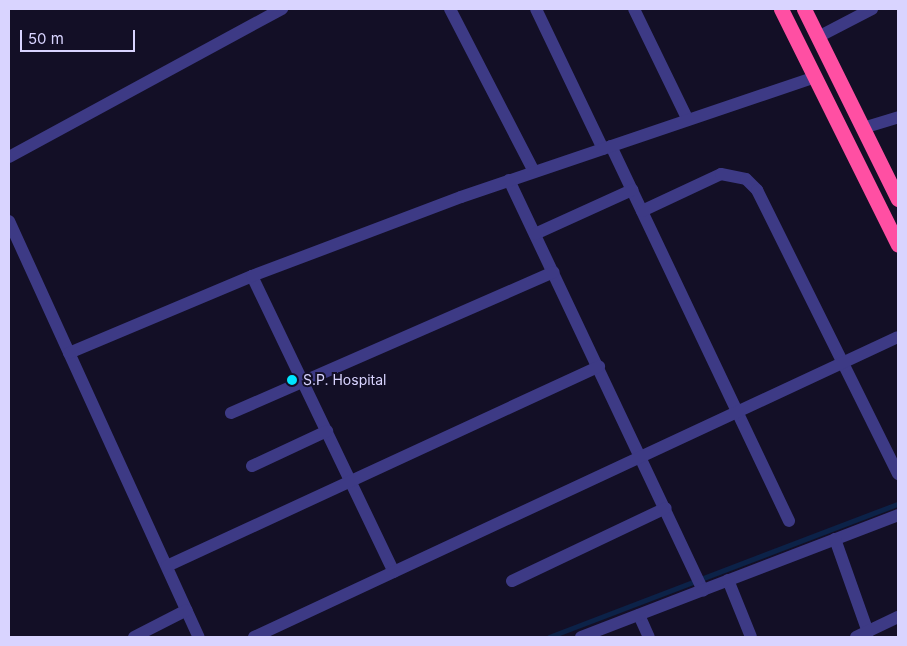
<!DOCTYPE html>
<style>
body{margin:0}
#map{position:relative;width:907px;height:646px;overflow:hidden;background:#130f26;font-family:Inter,sans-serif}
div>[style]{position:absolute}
.stream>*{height:4.5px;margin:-2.25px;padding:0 2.25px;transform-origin:2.25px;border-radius:2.25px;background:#0c2248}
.minor>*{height:12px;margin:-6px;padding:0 6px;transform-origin:6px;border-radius:6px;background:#3d3a85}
.highway>*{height:15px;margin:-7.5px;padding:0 7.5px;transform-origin:7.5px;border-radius:7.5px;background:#ff4fa3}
.dots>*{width:14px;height:14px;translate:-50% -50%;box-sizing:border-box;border:2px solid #130f26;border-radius:50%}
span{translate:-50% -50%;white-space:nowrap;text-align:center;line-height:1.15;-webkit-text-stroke:4px #130f26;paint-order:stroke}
.poi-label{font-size:14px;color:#d9d4ff}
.left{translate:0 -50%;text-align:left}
.frame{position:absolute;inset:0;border:10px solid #d9d4ff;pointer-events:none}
.scale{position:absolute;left:20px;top:30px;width:115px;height:22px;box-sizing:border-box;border:2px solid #d9d4ff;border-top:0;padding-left:6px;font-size:15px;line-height:18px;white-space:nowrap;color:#d9d4ff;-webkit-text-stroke:4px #130f26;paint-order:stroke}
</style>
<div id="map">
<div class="stream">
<i style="left:549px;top:637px;width:373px;rotate:-20.9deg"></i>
</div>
<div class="minor">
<i style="left:450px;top:9px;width:183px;rotate:62.7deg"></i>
<i style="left:536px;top:9px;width:155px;rotate:64.4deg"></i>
<i style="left:634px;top:9px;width:123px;rotate:64.1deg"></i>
<i style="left:818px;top:37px;width:61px;rotate:-27.4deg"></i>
<i style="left:863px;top:128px;width:37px;rotate:-17deg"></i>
<i style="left:611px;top:146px;width:415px;rotate:64.6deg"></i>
<i style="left:9px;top:157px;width:311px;rotate:-28.5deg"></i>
<i style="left:509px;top:180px;width:454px;rotate:64.7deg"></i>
<i style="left:703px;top:590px;width:209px;rotate:-21deg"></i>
<i style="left:642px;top:211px;width:87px;rotate:-25.1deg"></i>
<i style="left:721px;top:174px;width:25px;rotate:11deg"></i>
<i style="left:746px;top:179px;width:16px;rotate:45deg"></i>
<i style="left:757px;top:190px;width:317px;rotate:63.6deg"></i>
<i style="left:9px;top:221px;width:457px;rotate:65.5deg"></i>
<i style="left:535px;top:234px;width:107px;rotate:-24.4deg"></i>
<i style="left:252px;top:276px;width:328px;rotate:64.4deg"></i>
<i style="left:69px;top:353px;width:199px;rotate:-22.8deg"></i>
<i style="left:252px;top:276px;width:223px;rotate:-20.7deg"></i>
<i style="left:461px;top:197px;width:374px;rotate:-18.7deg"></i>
<i style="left:231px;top:413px;width:352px;rotate:-23.6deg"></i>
<i style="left:252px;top:466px;width:83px;rotate:-25deg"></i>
<i style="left:835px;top:539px;width:99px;rotate:70.5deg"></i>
<i style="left:167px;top:566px;width:476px;rotate:-24.8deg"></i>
<i style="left:728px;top:580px;width:61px;rotate:68deg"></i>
<i style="left:512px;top:581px;width:170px;rotate:-25.4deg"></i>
<i style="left:639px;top:615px;width:24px;rotate:66deg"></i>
<i style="left:134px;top:637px;width:59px;rotate:-27deg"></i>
<i style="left:254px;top:637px;width:710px;rotate:-24.98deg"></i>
<i style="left:581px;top:637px;width:131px;rotate:-21.1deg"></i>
<i style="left:856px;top:637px;width:47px;rotate:-25.5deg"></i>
</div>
<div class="highway">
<i style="left:781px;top:9px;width:263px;rotate:63.6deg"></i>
<i style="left:804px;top:9px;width:212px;rotate:63.7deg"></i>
</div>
<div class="dots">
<i style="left:292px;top:380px;background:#00e5ff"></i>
</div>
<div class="poi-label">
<span class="left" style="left:303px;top:380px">S.P. Hospital</span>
</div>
<div class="frame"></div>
<div class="scale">50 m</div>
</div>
